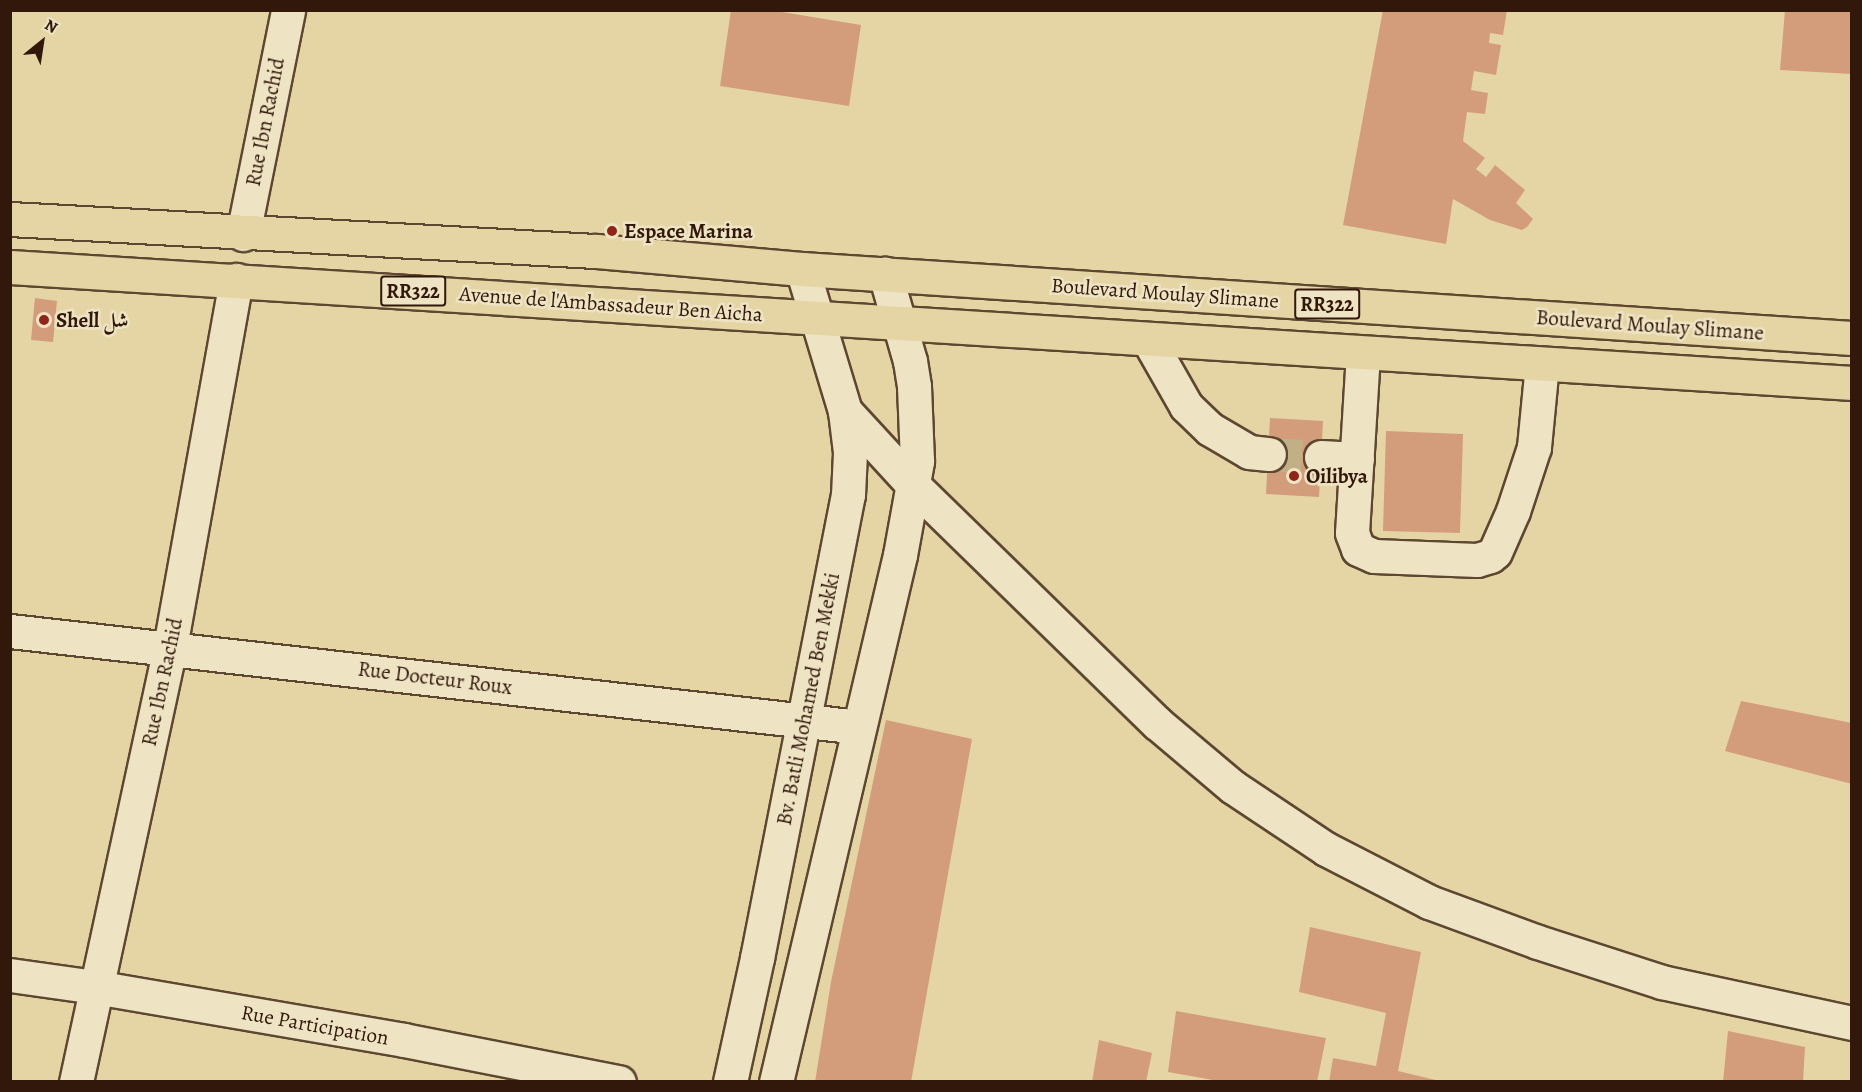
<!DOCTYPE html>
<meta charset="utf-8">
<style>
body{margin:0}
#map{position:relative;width:1862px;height:1092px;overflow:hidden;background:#e5d5a5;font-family:Alegreya,Amiri,serif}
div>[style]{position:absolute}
.building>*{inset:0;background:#d39d7c}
.minor-tunnel>*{height:33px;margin-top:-16.5px;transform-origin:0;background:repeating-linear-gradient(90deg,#c1af86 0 33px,transparent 0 49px)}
.roads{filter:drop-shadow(2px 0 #5e4731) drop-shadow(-2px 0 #5e4731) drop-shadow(0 2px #5e4731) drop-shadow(0 -2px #5e4731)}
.minor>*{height:33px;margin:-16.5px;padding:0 16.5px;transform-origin:16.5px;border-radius:16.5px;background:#eee4c4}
.major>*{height:33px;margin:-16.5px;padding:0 16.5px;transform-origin:16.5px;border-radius:16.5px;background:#e5d5a5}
.dots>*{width:16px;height:16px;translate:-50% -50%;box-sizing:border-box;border:3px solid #eee4c4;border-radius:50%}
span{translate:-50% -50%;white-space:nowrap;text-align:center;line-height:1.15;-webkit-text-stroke:5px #eee4c4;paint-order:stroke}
.shield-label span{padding:2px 4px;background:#eee4c4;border:2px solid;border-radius:4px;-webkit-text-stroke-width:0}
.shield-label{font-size:20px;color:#31180a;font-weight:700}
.street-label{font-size:21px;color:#31180a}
.poi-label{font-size:21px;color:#31180a;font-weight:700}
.left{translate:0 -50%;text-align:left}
.frame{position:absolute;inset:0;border:12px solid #31180a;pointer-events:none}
.north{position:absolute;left:12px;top:12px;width:60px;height:60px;-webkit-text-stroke:4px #eee4c4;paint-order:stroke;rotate:30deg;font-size:16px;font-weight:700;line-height:24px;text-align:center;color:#31180a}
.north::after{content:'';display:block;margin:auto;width:21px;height:27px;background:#31180a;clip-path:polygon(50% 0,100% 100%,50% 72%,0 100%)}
</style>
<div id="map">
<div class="building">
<i style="clip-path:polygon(731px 10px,770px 10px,861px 25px,849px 106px,720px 86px)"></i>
<i style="clip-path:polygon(1383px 10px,1507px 10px,1503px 35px,1490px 33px,1489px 43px,1501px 45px,1496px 75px,1474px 71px,1471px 90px,1488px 93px,1485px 114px,1467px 112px,1463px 141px,1485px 158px,1476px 169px,1486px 177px,1495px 165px,1525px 190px,1516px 203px,1533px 219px,1527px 227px,1522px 230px,1490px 220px,1453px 199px,1446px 244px,1343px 225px)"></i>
<i style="clip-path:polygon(1785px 10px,1852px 10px,1852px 74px,1780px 70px)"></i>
<i style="clip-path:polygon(35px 298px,57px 301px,53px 342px,31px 340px)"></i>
<i style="clip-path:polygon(1270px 418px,1323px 421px,1319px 497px,1266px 494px)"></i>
<i style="clip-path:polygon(1386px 431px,1463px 434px,1460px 533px,1383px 531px)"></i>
<i style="clip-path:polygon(1741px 701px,1852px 723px,1852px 784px,1725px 751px)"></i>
<i style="clip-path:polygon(886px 720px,972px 739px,911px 1082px,815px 1082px,831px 982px)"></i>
<i style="clip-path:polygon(1310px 927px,1421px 952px,1398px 1071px,1444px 1082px,1329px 1082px,1333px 1058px,1376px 1066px,1386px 1013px,1299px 992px)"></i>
<i style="clip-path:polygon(1176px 1011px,1326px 1038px,1317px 1082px,1224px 1082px,1168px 1072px)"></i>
<i style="clip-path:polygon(1728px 1031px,1805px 1047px,1803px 1082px,1723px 1082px)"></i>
<i style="clip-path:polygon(1099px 1040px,1152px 1053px,1146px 1082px,1092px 1082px)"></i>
</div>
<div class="minor-tunnel">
<i style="left:1269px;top:454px;width:52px;rotate:3.3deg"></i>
</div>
<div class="roads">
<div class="minor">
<i style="left:243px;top:234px;width:228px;rotate:-78.6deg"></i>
<i style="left:1148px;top:339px;width:77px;rotate:60.4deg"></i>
<i style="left:1186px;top:406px;width:33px;rotate:44deg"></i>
<i style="left:1210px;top:429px;width:45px;rotate:30.5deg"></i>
<i style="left:1249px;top:452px;width:20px;rotate:6deg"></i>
<i style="left:1363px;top:353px;width:180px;rotate:93.5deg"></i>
<i style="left:1352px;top:533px;width:17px;rotate:69deg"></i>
<i style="left:1358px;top:549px;width:17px;rotate:24deg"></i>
<i style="left:1374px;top:556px;width:103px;rotate:2.2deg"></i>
<i style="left:1477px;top:560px;width:14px;rotate:-17deg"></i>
<i style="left:1490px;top:556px;width:6px;rotate:-39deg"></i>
<i style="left:1495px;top:552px;width:45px;rotate:-66.3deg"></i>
<i style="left:1513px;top:511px;width:67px;rotate:-71.8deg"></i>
<i style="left:1534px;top:447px;width:83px;rotate:-84.5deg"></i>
<i style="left:845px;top:411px;width:100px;rotate:47.4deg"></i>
<i style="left:913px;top:485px;width:341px;rotate:44.3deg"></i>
<i style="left:1157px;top:723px;width:99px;rotate:40.1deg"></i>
<i style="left:1233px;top:787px;width:112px;rotate:33.7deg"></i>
<i style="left:1326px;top:849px;width:116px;rotate:27.2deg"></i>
<i style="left:1429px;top:902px;width:116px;rotate:20.2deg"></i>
<i style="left:1538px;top:942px;width:130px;rotate:17.9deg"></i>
<i style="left:1662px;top:982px;width:194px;rotate:12.2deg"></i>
<i style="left:1321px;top:457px;width:36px;rotate:3deg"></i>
<i style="left:10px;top:631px;width:854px;rotate:6.45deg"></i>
<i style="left:10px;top:975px;width:86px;rotate:8deg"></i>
<i style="left:95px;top:987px;width:314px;rotate:9.7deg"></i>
<i style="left:404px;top:1040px;width:219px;rotate:11.1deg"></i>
<i style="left:76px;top:1082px;width:445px;rotate:-77.8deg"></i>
<i style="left:170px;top:647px;width:373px;rotate:-79.8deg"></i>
<i style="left:730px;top:1082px;width:127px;rotate:-77.7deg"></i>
<i style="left:757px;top:958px;width:472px;rotate:-78.9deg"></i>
<i style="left:848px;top:495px;width:43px;rotate:-87.3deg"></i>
<i style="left:850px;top:452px;width:41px;rotate:-97deg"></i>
<i style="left:845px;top:411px;width:148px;rotate:-106.8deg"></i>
<i style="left:776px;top:1082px;width:541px;rotate:-76.76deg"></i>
<i style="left:900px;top:555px;width:96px;rotate:-79.7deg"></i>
<i style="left:917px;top:461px;width:75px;rotate:-92.3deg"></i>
<i style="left:914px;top:386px;width:25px;rotate:-99deg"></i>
<i style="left:910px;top:361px;width:91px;rotate:-106deg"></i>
</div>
<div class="major">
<i style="left:10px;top:219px;width:587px;rotate:3.13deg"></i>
<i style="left:596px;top:251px;width:207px;rotate:5deg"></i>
<i style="left:802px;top:269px;width:1052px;rotate:3.76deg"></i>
<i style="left:10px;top:267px;width:1846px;rotate:3.6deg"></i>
</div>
</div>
<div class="dots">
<i style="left:612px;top:231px;background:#8f2418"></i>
<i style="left:44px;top:320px;background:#8f2418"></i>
<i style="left:1294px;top:476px;background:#8f2418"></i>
</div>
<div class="shield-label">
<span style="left:413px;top:291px">RR322</span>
<span style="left:1327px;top:304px">RR322</span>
</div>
<div class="street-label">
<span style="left:265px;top:122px;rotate:-79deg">Rue Ibn Rachid</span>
<span style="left:1165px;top:293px;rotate:4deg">Boulevard Moulay Slimane</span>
<span style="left:611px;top:304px;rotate:4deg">Avenue de l'Ambassadeur Ben Aicha</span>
<span style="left:1650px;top:325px;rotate:4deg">Boulevard Moulay Slimane</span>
<span style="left:435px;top:678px;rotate:7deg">Rue Docteur Roux</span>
<span style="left:162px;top:682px;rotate:-78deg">Rue Ibn Rachid</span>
<span style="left:808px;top:699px;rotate:-79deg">Bv. Batli Mohamed Ben Mekki</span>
<span style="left:315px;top:1025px;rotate:10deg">Rue Participation</span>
</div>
<div class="poi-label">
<span class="left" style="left:624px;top:231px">Espace Marina</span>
<span class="left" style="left:56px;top:320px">Shell شل</span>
<span class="left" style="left:1306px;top:476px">Oilibya</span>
</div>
<div class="frame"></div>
<div class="north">N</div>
</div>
